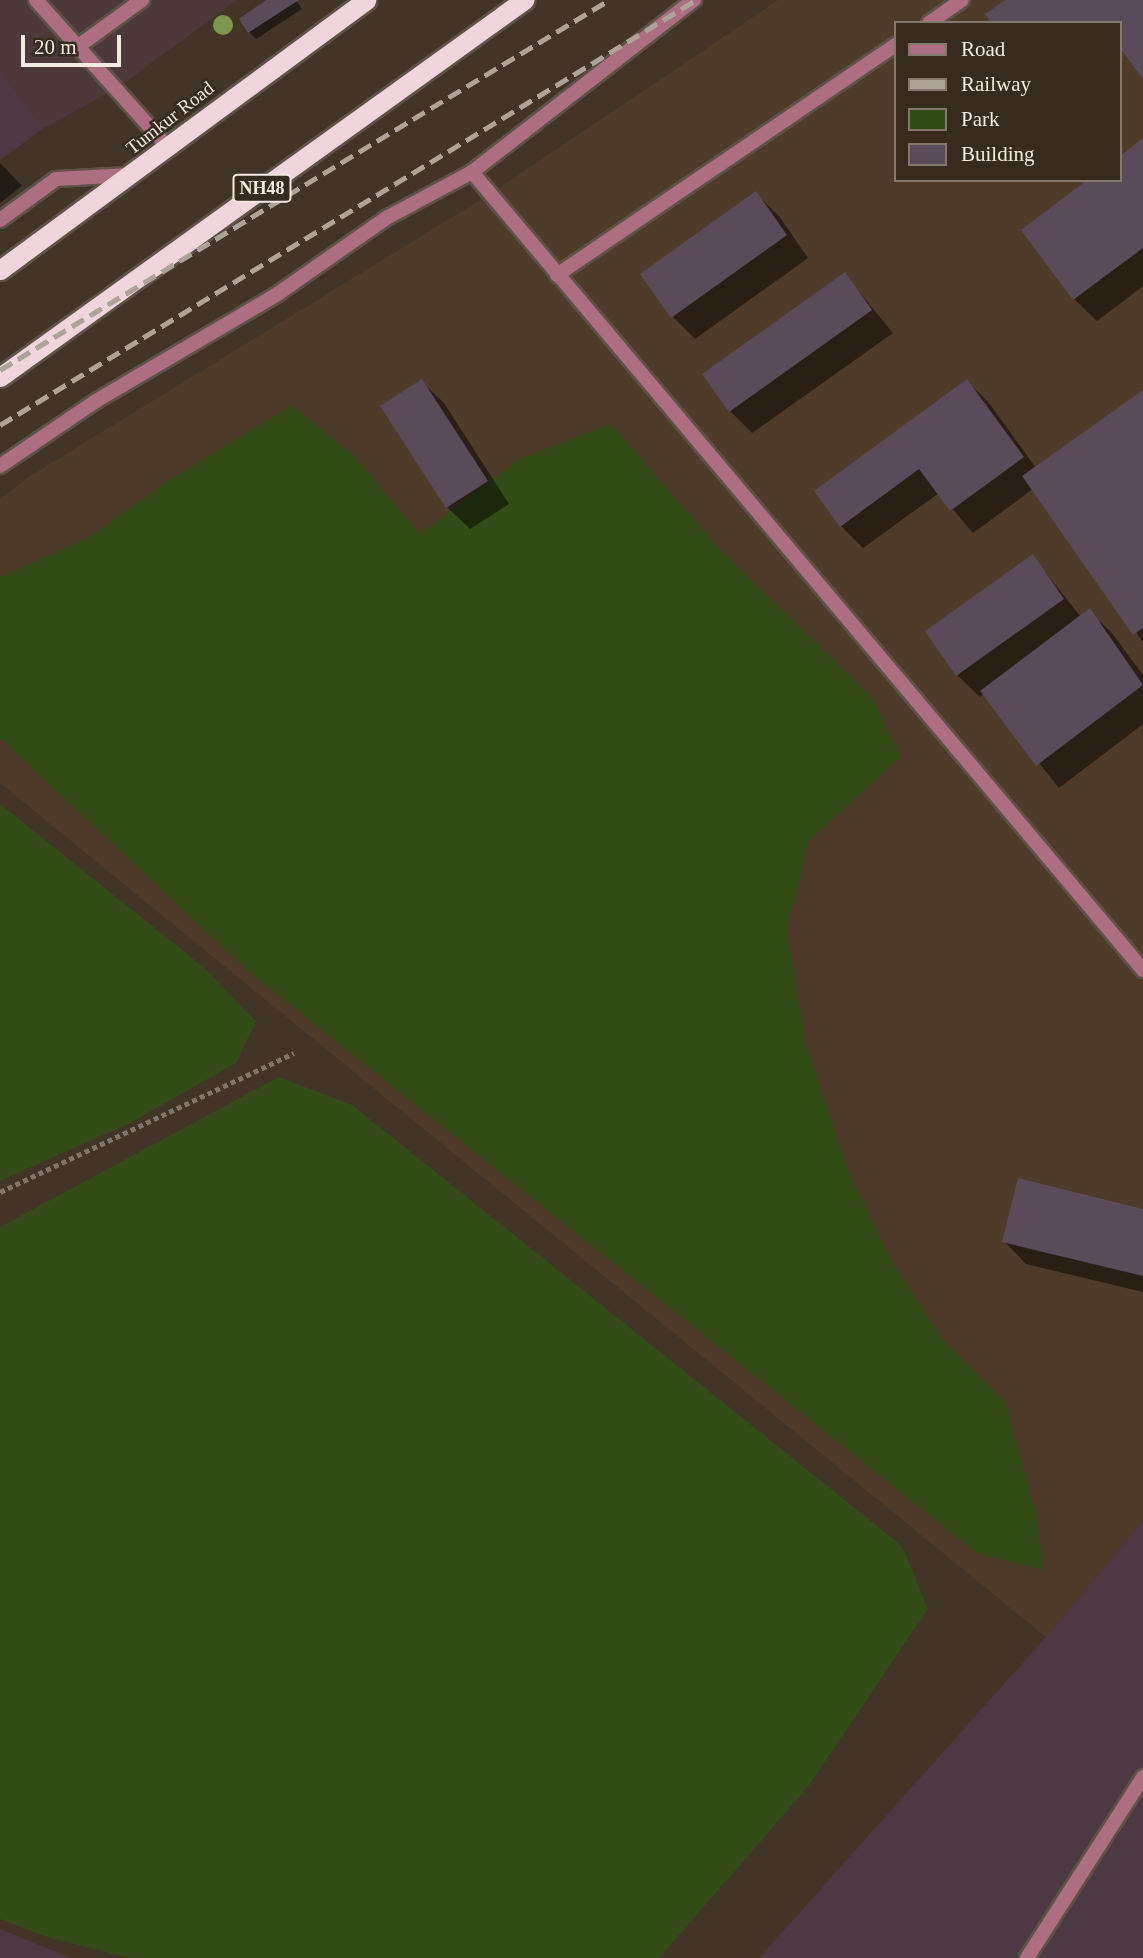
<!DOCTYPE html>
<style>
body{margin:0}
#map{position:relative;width:1143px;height:1958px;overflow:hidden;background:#423528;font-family:"Times New Roman",serif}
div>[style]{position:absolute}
.built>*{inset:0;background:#4e3b29}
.industrial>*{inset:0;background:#4c3943}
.medical>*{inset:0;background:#4e393a}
.green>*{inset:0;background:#344c18}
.shadow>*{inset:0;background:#0007}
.building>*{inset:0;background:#594b59}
.path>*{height:4.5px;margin-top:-2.25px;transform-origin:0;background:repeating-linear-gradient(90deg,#80756a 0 5px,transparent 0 8.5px)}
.roads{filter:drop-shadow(2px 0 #5e5246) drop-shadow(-2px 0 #5e5246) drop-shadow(0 2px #5e5246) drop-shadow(0 -2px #5e5246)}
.service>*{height:14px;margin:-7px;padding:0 7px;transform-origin:7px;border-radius:7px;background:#ad6e81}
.tertiary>*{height:14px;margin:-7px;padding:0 7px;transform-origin:7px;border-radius:7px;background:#ad6e81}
.trunk>*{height:19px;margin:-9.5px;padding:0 9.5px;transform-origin:9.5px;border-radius:9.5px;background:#f0d5dc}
.rail>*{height:5px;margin-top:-2.5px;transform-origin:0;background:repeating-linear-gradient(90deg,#ada399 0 14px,transparent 0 21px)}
.trees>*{width:20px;height:20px;margin:-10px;border-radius:50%;background:#7c954f}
span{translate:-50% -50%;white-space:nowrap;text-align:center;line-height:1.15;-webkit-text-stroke:5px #372b1e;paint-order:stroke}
.shield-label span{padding:2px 5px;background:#372b1e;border:2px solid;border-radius:5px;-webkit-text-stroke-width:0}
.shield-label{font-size:18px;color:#f3ebe2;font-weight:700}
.street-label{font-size:19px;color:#f3ebe2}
.legend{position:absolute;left:894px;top:21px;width:228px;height:161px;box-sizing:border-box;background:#372b1e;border:2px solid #82786c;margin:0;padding:9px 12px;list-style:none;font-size:21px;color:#f3ebe2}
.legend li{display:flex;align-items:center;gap:14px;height:35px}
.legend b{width:35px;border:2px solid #82786c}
.scale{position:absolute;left:21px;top:35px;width:100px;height:32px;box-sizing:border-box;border:4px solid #f3ebe2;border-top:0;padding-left:9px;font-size:21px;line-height:24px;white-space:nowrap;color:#f3ebe2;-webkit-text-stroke:5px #372b1e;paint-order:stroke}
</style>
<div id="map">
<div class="built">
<i style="clip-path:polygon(evenodd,778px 0,1143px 0,1143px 1520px,1046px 1637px,0 783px,0 499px,30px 476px,490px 194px,778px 0,896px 23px,1120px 23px,1120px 180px,896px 180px,896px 23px)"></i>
</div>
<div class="industrial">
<i style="clip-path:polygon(0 70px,44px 128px,0 160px)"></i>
<i style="clip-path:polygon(1143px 1520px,1143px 1958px,759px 1958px,1046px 1637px)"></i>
<i style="clip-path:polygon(0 1929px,71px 1958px,0 1958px)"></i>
</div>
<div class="medical">
<i style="clip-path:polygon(0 0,237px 0,117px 88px,44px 128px,0 70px)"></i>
</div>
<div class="green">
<i style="clip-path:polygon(292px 405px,354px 456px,420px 534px,519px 459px,611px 424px,716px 545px,873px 699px,900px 757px,809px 841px,787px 928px,805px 1042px,848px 1171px,891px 1260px,941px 1337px,1005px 1401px,1036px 1514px,1043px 1570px,978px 1554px,248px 971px,0 738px,0 577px,88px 538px,166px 482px)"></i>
<i style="clip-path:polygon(0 804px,202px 966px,256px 1021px,236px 1063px,130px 1123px,0 1181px)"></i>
<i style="clip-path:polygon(279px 1077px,352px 1105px,902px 1546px,928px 1609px,807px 1788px,659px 1958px,130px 1958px,50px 1938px,0 1919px,0 1227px)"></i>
</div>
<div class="shadow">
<i style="clip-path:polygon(269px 0,296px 0,302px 9px,256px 39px,249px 32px)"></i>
<i style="clip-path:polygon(1143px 141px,1143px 286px,1097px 321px,1074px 299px,1120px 180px)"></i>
<i style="clip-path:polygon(0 163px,22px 186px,0 203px)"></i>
<i style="clip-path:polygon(756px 194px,779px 216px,808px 258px,695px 339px,672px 316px)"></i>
<i style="clip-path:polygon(845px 275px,893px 333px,752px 433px,730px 411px)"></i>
<i style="clip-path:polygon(421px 381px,444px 403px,509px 504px,470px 529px,447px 507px)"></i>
<i style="clip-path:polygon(967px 381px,989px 403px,1036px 468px,1143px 392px,1143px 642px,1033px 489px,973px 533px,939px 493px,863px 548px,841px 526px)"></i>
<i style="clip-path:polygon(1033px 557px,1081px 617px,1089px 611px,1112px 633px,1143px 675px,1143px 724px,1059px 788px,984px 694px,980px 697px,957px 675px,927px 632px)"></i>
<i style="clip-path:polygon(1143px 1211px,1143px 1292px,1026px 1264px,1004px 1241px)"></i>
</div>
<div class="building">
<i style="clip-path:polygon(266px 0,299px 0,248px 33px,239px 19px)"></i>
<i style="clip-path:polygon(1005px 0,1143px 0,1143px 79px,1120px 48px,1120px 23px,991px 23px,985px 14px)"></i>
<i style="clip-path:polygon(1143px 138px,1143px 248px,1073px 300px,1021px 230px,1087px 180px,1120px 180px,1120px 156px)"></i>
<i style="clip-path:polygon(756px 191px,787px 235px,671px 318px,640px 274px)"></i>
<i style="clip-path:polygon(845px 272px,872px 310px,729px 412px,702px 374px)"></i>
<i style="clip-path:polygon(422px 379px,488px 481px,446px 508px,380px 406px)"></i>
<i style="clip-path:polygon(967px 379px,1024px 457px,950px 511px,919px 469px,840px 527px,814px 491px)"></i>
<i style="clip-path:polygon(1143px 390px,1143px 628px,1133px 635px,1022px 476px)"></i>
<i style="clip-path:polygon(1033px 554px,1064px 599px,956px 676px,925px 631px)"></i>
<i style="clip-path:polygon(1090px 608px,1143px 685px,1036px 766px,980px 691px)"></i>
<i style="clip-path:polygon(1018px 1178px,1143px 1209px,1143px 1276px,1002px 1242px)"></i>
</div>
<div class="path">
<i style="left:0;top:1192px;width:325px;rotate:-25.3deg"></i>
</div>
<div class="roads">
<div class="service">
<i style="left:36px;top:0;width:198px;rotate:48.1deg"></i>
<i style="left:929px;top:23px;width:40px;rotate:-34.9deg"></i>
<i style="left:80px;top:45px;width:77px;rotate:-36deg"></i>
<i style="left:472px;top:172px;width:1043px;rotate:49.94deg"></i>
<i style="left:0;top:220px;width:69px;rotate:-36.2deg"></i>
<i style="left:56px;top:179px;width:73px;rotate:-3.1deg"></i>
<i style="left:557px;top:275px;width:410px;rotate:-34.2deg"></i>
<i style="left:1027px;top:1958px;width:215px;rotate:-57.3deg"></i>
</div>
<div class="tertiary">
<i style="left:0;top:466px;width:116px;rotate:-34.1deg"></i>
<i style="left:96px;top:401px;width:209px;rotate:-30.5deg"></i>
<i style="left:276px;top:295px;width:136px;rotate:-34.9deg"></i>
<i style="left:388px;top:217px;width:95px;rotate:-28.2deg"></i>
<i style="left:472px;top:172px;width:281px;rotate:-37.8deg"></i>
</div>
<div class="trunk">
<i style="left:0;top:270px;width:455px;rotate:-36.4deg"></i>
<i style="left:0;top:377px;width:646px;rotate:-35.73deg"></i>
</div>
</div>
<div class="rail">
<i style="left:0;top:370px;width:713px;rotate:-31.28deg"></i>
<i style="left:0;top:425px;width:816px;rotate:-31.41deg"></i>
</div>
<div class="trees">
<i style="left:223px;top:25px"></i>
</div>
<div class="shield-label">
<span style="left:262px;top:188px">NH48</span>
</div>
<div class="street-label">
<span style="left:170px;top:118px;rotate:-38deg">Tumkur Road</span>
</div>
<ul class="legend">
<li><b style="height:9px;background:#ad6e81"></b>Road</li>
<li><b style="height:9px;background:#ada399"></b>Railway</li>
<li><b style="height:19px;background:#344c18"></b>Park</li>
<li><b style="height:19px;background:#594b59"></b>Building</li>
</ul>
<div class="scale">20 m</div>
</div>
